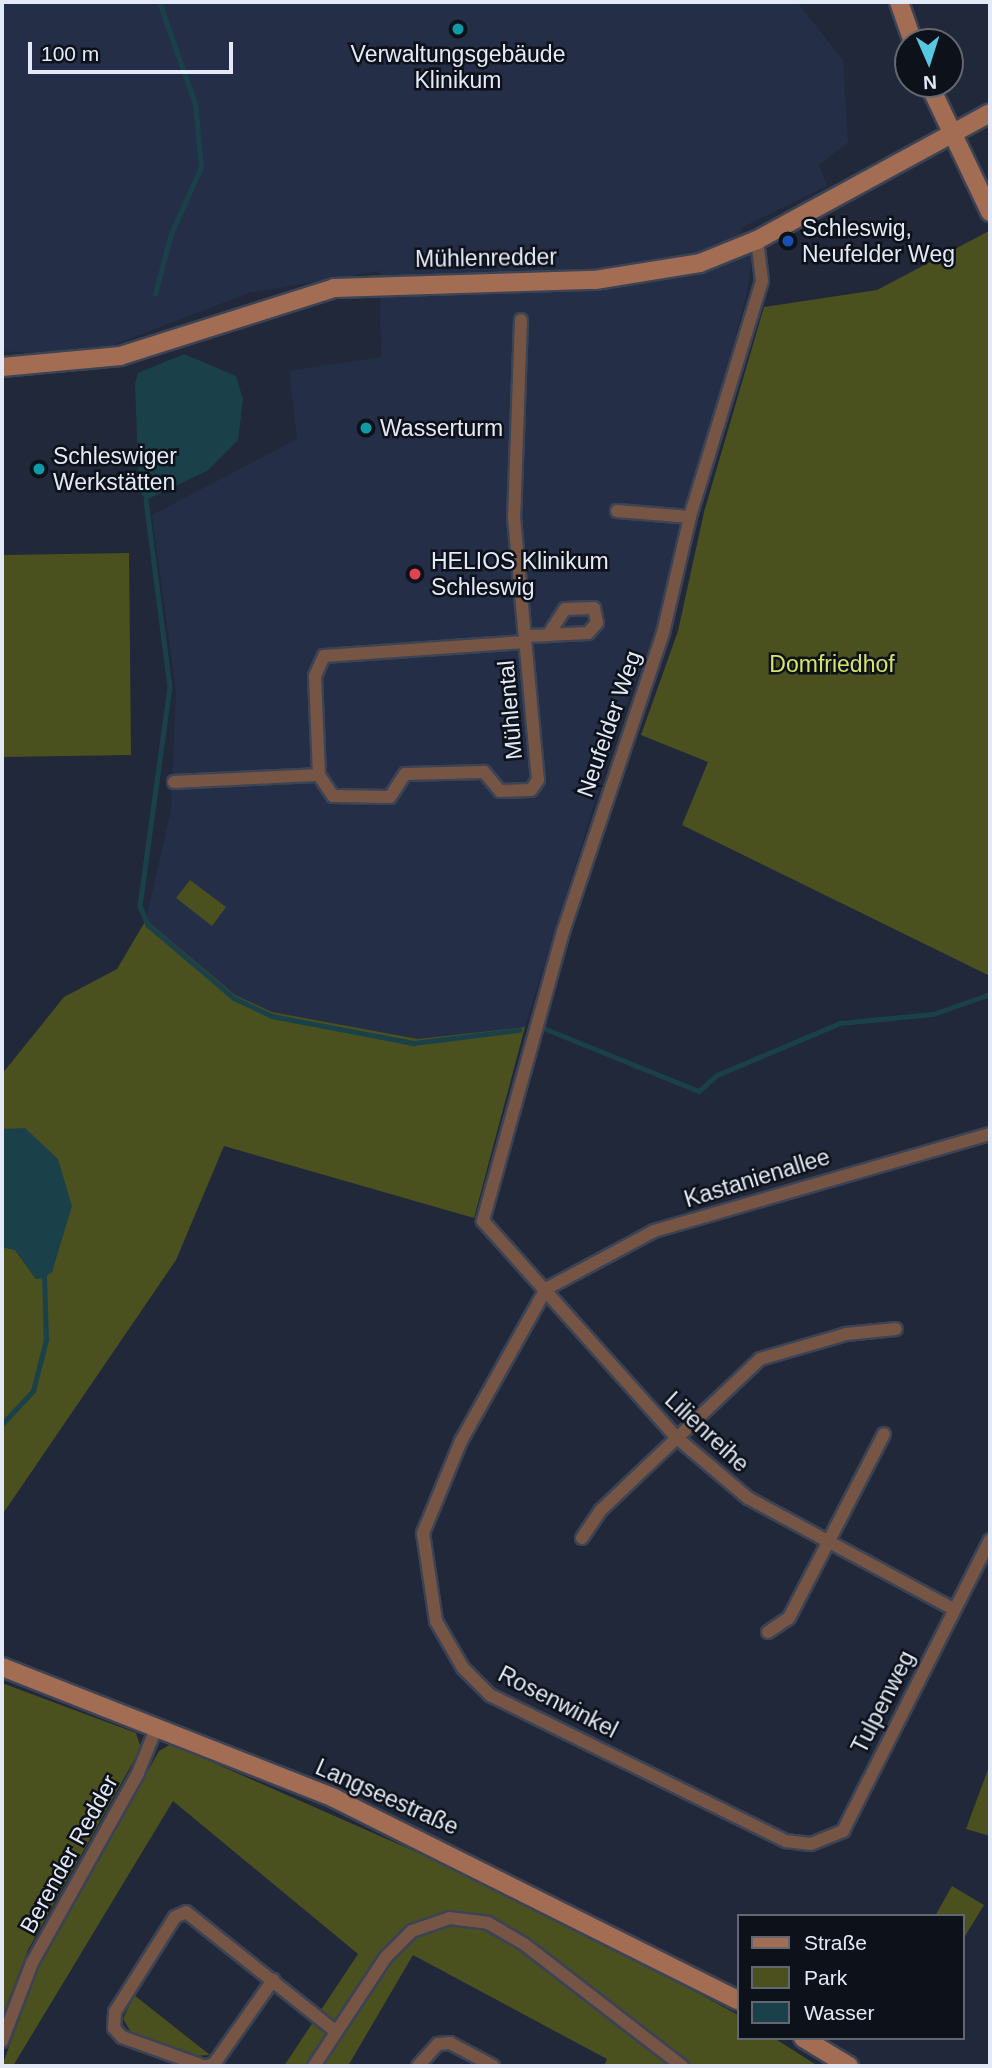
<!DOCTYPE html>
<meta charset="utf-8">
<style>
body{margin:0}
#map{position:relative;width:992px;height:2068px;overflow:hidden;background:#20283a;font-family:Arial,sans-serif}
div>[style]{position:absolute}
.built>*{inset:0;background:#242f47}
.green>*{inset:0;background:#4b501f}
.water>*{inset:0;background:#1a414a}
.stream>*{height:4.5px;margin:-2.25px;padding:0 2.25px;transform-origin:2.25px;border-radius:2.25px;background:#1a414a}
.roads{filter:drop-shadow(2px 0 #3b4354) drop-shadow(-2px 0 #3b4354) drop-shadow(0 2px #3b4354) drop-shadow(0 -2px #3b4354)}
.street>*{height:12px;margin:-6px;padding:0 6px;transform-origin:6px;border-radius:6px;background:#775545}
.secondary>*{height:18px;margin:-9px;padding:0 9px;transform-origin:9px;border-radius:9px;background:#a36d54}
.dots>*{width:19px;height:19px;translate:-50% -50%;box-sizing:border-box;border:4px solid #0d1119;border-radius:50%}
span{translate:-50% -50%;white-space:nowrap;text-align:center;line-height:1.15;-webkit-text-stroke:5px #0d1119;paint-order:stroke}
.poi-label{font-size:23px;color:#e3e9f6}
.left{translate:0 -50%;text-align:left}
.street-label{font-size:23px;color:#e3e9f6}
.park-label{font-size:23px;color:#d6e36a}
.frame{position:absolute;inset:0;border:4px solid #e3e9f6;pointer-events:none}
.legend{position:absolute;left:737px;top:1914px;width:228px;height:126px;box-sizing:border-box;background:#0d1119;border:2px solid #636771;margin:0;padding:9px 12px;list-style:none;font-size:21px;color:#e3e9f6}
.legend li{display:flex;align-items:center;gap:14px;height:35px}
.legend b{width:35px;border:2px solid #636771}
.north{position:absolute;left:894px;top:28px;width:70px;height:70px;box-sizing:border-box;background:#0d1119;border:2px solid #636771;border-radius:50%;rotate:177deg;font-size:19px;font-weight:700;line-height:28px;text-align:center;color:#e3e9f6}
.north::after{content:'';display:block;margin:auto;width:24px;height:32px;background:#56c9e1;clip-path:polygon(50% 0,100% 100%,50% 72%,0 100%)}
.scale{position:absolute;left:28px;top:42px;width:205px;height:32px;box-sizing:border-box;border:4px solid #e3e9f6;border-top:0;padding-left:9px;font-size:21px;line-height:24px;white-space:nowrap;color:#e3e9f6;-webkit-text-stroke:5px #0d1119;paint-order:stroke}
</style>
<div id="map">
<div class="built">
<i style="clip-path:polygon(2px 2px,797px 2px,843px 60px,848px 142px,819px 165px,827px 186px,741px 228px,752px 260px,746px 297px,655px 633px,619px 724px,525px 1027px,418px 1039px,272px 1012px,235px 995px,146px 920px,171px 810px,176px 691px,152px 515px,297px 439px,289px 371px,381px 357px,380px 271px,249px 293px,110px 346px,47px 354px,2px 351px)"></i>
</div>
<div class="green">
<i style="clip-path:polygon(989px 231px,990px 234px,990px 976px,682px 825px,708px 762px,641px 735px,678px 631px,704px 512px,764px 307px,877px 290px)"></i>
<i style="clip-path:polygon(129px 553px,131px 755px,2px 757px,2px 555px)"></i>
<i style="clip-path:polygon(190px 880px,226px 907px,212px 926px,176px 898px)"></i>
<i style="clip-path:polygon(146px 920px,235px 995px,272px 1012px,418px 1039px,525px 1027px,474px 1218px,224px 1146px,176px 1260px,2px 1515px,2px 1247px,15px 1250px,36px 1279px,52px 1272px,59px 1243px,2px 1129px,2px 1074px,64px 997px,117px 969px)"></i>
<i style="clip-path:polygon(2px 1683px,136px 1733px,141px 1748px,28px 1950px,2px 2017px)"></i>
<i style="clip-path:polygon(171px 1744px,539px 1906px,738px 2015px,738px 2038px,774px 2038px,818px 2066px,604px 2066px,607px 2059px,413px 1955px,348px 2066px,284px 2066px,358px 1954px,173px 1801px,13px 2066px,2px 2066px,39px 1965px,159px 1751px)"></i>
<i style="clip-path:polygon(990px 1764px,990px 1836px,966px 1829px)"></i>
<i style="clip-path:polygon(952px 1886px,984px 1905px,962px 1941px,962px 1916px,935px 1916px)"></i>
<i style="clip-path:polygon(134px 1995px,210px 2055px,194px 2056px,132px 2034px,123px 2019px)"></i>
</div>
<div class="water">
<i style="clip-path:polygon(184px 354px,236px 376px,243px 399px,238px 440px,207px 471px,146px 500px,139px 491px,135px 384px,138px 373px)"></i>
<i style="clip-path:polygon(25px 1128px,58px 1159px,72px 1206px,52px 1272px,44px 1278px,36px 1279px,15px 1250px,2px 1247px,2px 1129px)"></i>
</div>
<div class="stream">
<i style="left:155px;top:294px;width:62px;rotate:-75.1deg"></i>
<i style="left:171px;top:234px;width:73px;rotate:-65.9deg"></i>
<i style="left:201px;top:167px;width:63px;rotate:-95.4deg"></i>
<i style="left:195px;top:104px;width:108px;rotate:-109.4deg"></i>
<i style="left:146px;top:500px;width:189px;rotate:82.7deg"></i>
<i style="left:170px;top:687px;width:221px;rotate:97.8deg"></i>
<i style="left:140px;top:906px;width:21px;rotate:67deg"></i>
<i style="left:148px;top:925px;width:113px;rotate:40.3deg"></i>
<i style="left:234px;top:998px;width:42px;rotate:25.3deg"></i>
<i style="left:272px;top:1016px;width:145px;rotate:10.8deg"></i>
<i style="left:414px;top:1043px;width:106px;rotate:-7.1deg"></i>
<i style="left:546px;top:1029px;width:165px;rotate:22.1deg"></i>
<i style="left:699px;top:1091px;width:24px;rotate:-42deg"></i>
<i style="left:717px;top:1075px;width:134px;rotate:-22.9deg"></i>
<i style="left:840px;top:1023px;width:93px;rotate:-5.5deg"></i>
<i style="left:933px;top:1014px;width:60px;rotate:-19.3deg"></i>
<i style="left:2px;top:1424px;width:45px;rotate:-46.8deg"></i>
<i style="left:33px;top:1391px;width:53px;rotate:-75.7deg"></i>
<i style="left:46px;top:1340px;width:62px;rotate:-91.8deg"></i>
</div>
<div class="roads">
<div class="street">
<i style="left:757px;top:240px;width:41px;rotate:83deg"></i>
<i style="left:762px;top:281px;width:247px;rotate:107deg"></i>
<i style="left:690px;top:517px;width:119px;rotate:103.1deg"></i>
<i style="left:663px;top:633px;width:315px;rotate:108.5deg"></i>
<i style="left:563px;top:932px;width:300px;rotate:105.5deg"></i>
<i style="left:483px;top:1221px;width:290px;rotate:48.2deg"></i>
<i style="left:676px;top:1437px;width:94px;rotate:40.3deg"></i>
<i style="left:748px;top:1498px;width:233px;rotate:28.4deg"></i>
<i style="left:521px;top:320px;width:197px;rotate:92deg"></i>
<i style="left:514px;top:517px;width:264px;rotate:84.8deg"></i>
<i style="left:538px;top:780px;width:12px;rotate:125deg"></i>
<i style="left:531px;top:790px;width:31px;rotate:178deg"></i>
<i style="left:500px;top:791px;width:25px;rotate:-130deg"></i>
<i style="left:484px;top:772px;width:79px;rotate:178.5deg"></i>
<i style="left:405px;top:774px;width:27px;rotate:123deg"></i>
<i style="left:390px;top:797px;width:57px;rotate:-179deg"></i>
<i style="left:333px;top:796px;width:25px;rotate:-124deg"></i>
<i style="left:319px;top:775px;width:99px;rotate:-92.3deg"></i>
<i style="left:315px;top:676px;width:22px;rotate:-66deg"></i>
<i style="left:324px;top:656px;width:201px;rotate:-4deg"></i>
<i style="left:617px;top:511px;width:73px;rotate:4.7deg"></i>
<i style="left:525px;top:636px;width:23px;rotate:-2deg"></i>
<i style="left:548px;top:635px;width:40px;rotate:-2.9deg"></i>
<i style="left:588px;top:633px;width:13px;rotate:-48deg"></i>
<i style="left:597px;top:623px;width:15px;rotate:-101deg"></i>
<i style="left:594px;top:608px;width:29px;rotate:178deg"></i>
<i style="left:565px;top:609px;width:31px;rotate:123deg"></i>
<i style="left:174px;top:782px;width:145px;rotate:-2.8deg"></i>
<i style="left:990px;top:1134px;width:350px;rotate:163.9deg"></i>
<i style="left:654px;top:1231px;width:123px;rotate:151.8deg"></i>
<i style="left:546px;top:1289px;width:174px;rotate:119.2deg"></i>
<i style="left:461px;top:1441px;width:100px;rotate:112.4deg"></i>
<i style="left:423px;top:1533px;width:89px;rotate:81.6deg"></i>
<i style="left:436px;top:1621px;width:54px;rotate:60.1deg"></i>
<i style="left:463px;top:1668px;width:38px;rotate:45deg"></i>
<i style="left:490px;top:1695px;width:330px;rotate:26.3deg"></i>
<i style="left:786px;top:1841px;width:25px;rotate:7deg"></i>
<i style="left:811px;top:1844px;width:35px;rotate:-22deg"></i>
<i style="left:843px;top:1831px;width:326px;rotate:-63.2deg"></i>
<i style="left:582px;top:1538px;width:34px;rotate:-56deg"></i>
<i style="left:601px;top:1510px;width:219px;rotate:-43.5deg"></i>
<i style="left:760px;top:1359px;width:90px;rotate:-16.2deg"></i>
<i style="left:846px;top:1334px;width:50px;rotate:-5.7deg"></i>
<i style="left:768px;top:1632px;width:25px;rotate:-34deg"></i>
<i style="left:789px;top:1618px;width:207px;rotate:-62.7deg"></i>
<i style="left:2px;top:2041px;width:84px;rotate:-69deg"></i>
<i style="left:32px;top:1963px;width:218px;rotate:-60.8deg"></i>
<i style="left:138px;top:1773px;width:51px;rotate:-68deg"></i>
<i style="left:203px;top:2066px;width:86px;rotate:-160.3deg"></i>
<i style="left:122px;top:2037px;width:12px;rotate:-132deg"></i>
<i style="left:114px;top:2028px;width:16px;rotate:-86deg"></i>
<i style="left:115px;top:2012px;width:112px;rotate:-57.7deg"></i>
<i style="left:175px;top:1917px;width:12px;rotate:-24deg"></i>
<i style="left:186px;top:1912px;width:191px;rotate:38.6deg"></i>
<i style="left:206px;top:2066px;width:8px;rotate:-14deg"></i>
<i style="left:214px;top:2064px;width:103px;rotate:-54.9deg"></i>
<i style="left:314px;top:2066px;width:131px;rotate:-56.6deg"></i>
<i style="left:386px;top:1957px;width:37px;rotate:-45deg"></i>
<i style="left:412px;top:1931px;width:39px;rotate:-19deg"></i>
<i style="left:449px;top:1918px;width:39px;rotate:7deg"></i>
<i style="left:488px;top:1923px;width:42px;rotate:30.3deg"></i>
<i style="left:524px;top:1944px;width:200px;rotate:37.7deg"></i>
<i style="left:418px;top:2066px;width:30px;rotate:-48deg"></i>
<i style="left:438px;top:2044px;width:12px;rotate:-5deg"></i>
<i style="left:450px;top:2043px;width:49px;rotate:28.1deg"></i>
</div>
<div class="secondary">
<i style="left:899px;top:2px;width:42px;rotate:70.7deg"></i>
<i style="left:929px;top:84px;width:142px;rotate:64.5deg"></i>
<i style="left:2px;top:367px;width:119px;rotate:-5.3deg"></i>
<i style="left:120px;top:356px;width:225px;rotate:-17.6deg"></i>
<i style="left:334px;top:288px;width:261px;rotate:-1.8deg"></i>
<i style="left:595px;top:280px;width:106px;rotate:-9.2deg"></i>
<i style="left:700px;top:263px;width:61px;rotate:-22deg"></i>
<i style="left:757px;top:240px;width:265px;rotate:-28.6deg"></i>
<i style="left:2px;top:1667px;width:357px;rotate:21.5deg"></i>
<i style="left:334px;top:1798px;width:452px;rotate:26.6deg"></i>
<i style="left:803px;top:2038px;width:54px;rotate:31.3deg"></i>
</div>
</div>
<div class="dots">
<i style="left:458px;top:29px;background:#0f9aa8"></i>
<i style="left:788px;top:241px;background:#1a4fb4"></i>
<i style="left:366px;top:428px;background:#0f9aa8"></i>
<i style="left:39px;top:469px;background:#0f9aa8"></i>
<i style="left:415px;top:574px;background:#e0444e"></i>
</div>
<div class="poi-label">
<span style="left:458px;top:67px">Verwaltungsgebäude<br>Klinikum</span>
<span class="left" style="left:802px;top:241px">Schleswig,<br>Neufelder Weg</span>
<span class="left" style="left:380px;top:428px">Wasserturm</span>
<span class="left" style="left:53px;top:469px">Schleswiger<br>Werkstätten</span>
<span class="left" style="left:431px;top:574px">HELIOS Klinikum<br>Schleswig</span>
</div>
<div class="street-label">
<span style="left:486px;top:258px;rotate:-1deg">Mühlenredder</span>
<span style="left:510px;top:710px;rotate:-95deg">Mühlental</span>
<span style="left:609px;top:724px;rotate:-71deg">Neufelder Weg</span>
<span style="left:757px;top:1178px;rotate:-17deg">Kastanienallee</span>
<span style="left:707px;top:1432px;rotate:43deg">Lilienreihe</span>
<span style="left:558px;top:1702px;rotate:27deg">Rosenwinkel</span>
<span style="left:883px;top:1702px;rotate:-63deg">Tulpenweg</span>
<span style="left:387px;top:1797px;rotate:24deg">Langseestraße</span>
<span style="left:69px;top:1854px;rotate:-61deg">Berender Redder</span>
</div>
<div class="park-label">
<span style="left:832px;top:664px">Domfriedhof</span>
</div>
<div class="frame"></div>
<ul class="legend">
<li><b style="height:9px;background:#a36d54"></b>Straße</li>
<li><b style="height:19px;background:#4b501f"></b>Park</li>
<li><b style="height:19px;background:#1a414a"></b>Wasser</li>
</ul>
<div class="north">N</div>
<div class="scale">100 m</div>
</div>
